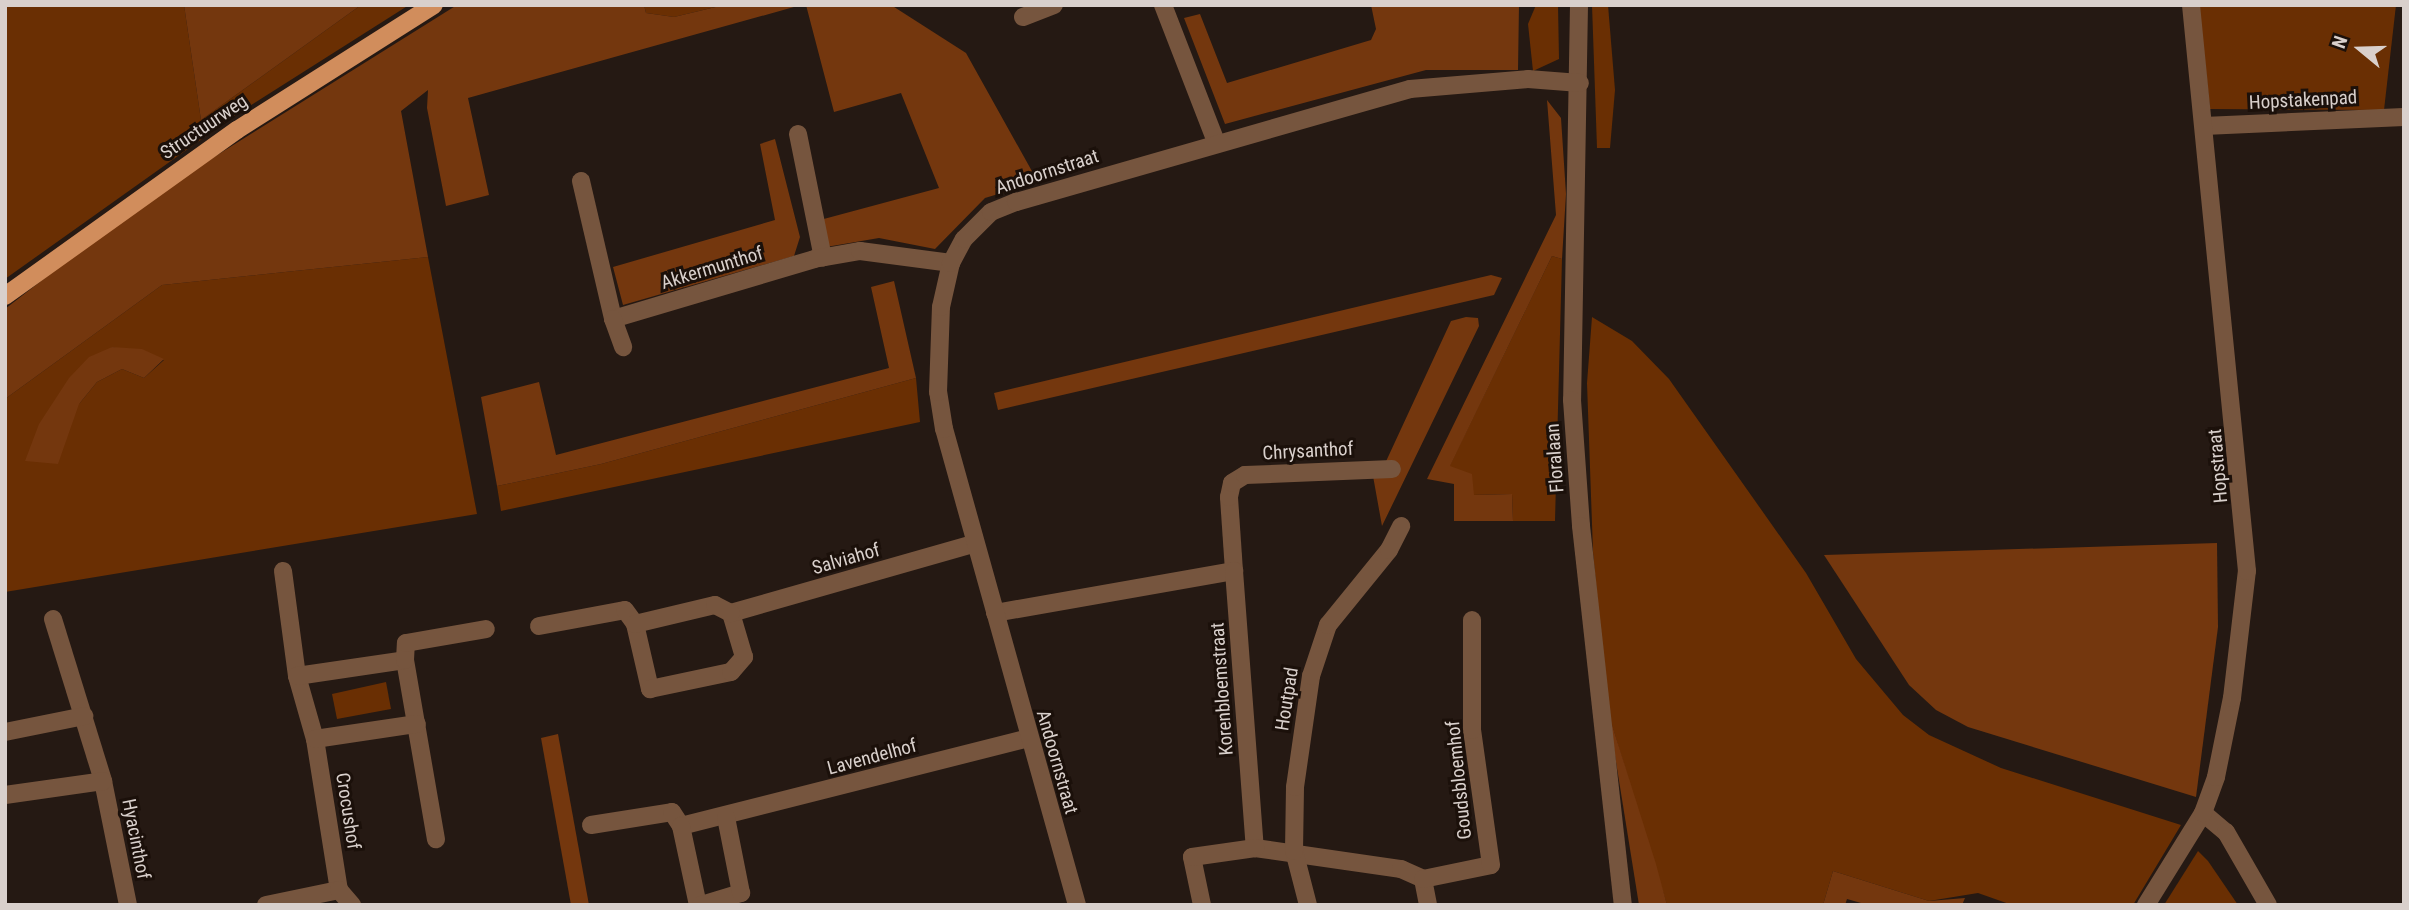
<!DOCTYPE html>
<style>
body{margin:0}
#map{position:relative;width:2409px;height:910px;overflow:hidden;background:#251913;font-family:"Roboto Condensed",sans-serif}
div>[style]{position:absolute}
.green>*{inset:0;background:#6a2f03}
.forest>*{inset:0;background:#74370e}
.minor>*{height:18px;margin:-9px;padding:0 9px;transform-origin:9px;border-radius:9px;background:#76553e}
.major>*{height:18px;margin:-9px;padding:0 9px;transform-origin:9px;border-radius:9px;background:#d18d5c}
span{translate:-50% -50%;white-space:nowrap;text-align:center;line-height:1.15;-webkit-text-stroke:6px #1b100a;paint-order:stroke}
.street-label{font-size:19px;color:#d9d0cc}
.frame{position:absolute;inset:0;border:7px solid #d9d0cc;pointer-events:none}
.north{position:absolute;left:2325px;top:14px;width:70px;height:70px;-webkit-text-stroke:5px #1b100a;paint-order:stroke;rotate:289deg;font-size:19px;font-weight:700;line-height:28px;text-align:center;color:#d9d0cc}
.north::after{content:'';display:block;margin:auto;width:24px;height:32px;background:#d9d0cc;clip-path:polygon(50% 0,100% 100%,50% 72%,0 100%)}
</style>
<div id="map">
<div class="green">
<i style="clip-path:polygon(5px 5px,184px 5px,201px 120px,361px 5px,409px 5px,237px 114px,5px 279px)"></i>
<i style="clip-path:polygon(644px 5px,724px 5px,674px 17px,646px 13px)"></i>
<i style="clip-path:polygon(1536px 5px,1558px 5px,1559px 59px,1533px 71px,1528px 24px)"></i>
<i style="clip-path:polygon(1592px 5px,1608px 5px,1615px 90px,1610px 148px,1597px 148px)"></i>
<i style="clip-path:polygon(2199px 5px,2396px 5px,2384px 110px,2210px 109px)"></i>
<i style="clip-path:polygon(1552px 256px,1562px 259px,1555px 521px,1513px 521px,1512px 494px,1473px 495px,1449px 467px)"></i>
<i style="clip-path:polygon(evenodd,428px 257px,477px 514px,5px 592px,5px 399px,162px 285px,428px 257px,112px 347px,164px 360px,144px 378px,122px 369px,97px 382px,79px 404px,112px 347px)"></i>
<i style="clip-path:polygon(1592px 317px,1632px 341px,1669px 379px,1806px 573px,1856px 659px,1903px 715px,1929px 735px,2001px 768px,2181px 825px,2133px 905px,2012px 905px,1978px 893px,1929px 901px,1833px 871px,1823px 905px,1667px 905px,1608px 712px,1593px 552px,1587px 383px)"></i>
<i style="clip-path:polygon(916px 378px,920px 422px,501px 511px,497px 486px,601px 464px)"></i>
<i style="clip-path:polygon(386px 682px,391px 709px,337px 719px,332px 694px)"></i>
<i style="clip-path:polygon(2198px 851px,2208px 861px,2238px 905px,2164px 905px)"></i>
</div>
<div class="forest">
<i style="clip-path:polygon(184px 5px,361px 5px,201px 120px)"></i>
<i style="clip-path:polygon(457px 5px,644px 5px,646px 13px,674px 17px,724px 5px,801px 5px,468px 98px,489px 195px,446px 206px,427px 108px,428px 90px,401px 111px,428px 257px,162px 285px,5px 399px,5px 309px,144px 201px)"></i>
<i style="clip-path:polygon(806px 5px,891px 5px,966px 53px,1038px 182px,985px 198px,935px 249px,879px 238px,826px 247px,820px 220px,939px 188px,901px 93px,834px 112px)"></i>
<i style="clip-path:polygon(1371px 5px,1519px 5px,1518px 70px,1426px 70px,1225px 124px,1184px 18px,1200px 14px,1227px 83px,1371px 40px,1376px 29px)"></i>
<i style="clip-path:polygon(1547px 100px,1561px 118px,1566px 194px,1562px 259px,1552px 256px,1450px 466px,1472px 474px,1474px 495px,1512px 494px,1513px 521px,1454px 521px,1454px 484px,1427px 479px,1556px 215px)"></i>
<i style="clip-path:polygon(775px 139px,800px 237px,794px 256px,623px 305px,613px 267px,775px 220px,760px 144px)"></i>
<i style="clip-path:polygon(1491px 275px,1502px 278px,1494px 295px,998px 410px,994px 393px)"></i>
<i style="clip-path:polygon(894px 281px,916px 378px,601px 464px,497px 486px,481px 397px,539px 382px,556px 455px,889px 368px,871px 287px)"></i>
<i style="clip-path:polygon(1466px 317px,1478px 318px,1479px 326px,1382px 526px,1373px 476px,1382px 470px,1451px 321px)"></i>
<i style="clip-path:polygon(112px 347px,142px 349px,164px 359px,144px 378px,122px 369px,97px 382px,79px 404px,58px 464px,25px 461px,39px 424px,69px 378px,89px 357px)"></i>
<i style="clip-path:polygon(2217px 543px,2218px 627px,2196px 797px,1968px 727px,1936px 710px,1909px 685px,1824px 555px)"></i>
<i style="clip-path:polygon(1608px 712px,1656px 864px,1667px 905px,1639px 905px)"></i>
<i style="clip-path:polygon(558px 734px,589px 905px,571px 905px,541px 738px)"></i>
<i style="clip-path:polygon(1833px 871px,1929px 901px,1965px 898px,1962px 905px,1868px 905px,1847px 899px,1845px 905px,1823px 905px)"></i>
</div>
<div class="minor">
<i style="left:1163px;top:5px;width:149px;rotate:68.8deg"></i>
<i style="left:1579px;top:5px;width:395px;rotate:91deg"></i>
<i style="left:1572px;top:400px;width:126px;rotate:85.9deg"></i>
<i style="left:1581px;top:526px;width:381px;rotate:83.7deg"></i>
<i style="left:1023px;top:17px;width:33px;rotate:-21deg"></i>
<i style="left:2204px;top:126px;width:200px;rotate:-2.6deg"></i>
<i style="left:798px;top:134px;width:126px;rotate:78.6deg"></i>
<i style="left:581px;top:181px;width:142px;rotate:76.9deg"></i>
<i style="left:613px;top:319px;width:210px;rotate:-16.6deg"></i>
<i style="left:814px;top:259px;width:47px;rotate:-9.9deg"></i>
<i style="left:860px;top:251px;width:92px;rotate:7.5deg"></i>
<i style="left:613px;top:319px;width:30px;rotate:70deg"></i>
<i style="left:283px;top:571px;width:106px;rotate:82.4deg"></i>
<i style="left:297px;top:676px;width:66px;rotate:74.1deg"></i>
<i style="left:315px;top:739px;width:153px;rotate:81deg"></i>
<i style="left:1234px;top:571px;width:74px;rotate:-93.9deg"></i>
<i style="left:1229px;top:497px;width:14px;rotate:-78deg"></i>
<i style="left:1232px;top:483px;width:15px;rotate:-32deg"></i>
<i style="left:1245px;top:475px;width:147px;rotate:-2.3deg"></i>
<i style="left:995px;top:613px;width:243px;rotate:-10deg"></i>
<i style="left:1234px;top:571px;width:278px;rotate:85.7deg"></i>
<i style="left:1255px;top:848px;width:148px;rotate:8.2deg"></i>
<i style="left:1401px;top:869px;width:24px;rotate:24deg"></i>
<i style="left:1423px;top:879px;width:26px;rotate:79deg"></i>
<i style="left:53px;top:619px;width:170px;rotate:72.8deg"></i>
<i style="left:103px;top:781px;width:126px;rotate:78.6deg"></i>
<i style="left:635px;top:624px;width:67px;rotate:77deg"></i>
<i style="left:650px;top:689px;width:83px;rotate:-11.9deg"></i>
<i style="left:731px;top:672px;width:20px;rotate:-49deg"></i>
<i style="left:744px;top:657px;width:46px;rotate:-106.5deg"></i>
<i style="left:731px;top:613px;width:252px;rotate:-15.9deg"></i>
<i style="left:539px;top:626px;width:87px;rotate:-10.5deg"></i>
<i style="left:625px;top:610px;width:17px;rotate:54deg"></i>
<i style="left:635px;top:624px;width:82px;rotate:-13.4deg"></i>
<i style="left:715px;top:605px;width:18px;rotate:27deg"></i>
<i style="left:405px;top:660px;width:182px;rotate:80.2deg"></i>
<i style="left:297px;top:676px;width:109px;rotate:-8.4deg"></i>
<i style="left:405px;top:660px;width:17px;rotate:-87deg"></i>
<i style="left:406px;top:643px;width:81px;rotate:-9.9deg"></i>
<i style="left:5px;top:732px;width:81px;rotate:-11.4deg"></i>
<i style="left:315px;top:739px;width:103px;rotate:-8.4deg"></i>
<i style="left:5px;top:795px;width:99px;rotate:-8.1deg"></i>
<i style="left:2203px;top:813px;width:30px;rotate:40deg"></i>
<i style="left:2226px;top:832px;width:84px;rotate:60.1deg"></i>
<i style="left:591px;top:825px;width:82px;rotate:-9.1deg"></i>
<i style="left:672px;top:812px;width:17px;rotate:57deg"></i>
<i style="left:681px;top:826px;width:358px;rotate:-14.2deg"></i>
<i style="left:681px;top:826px;width:81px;rotate:77.9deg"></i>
<i style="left:1423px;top:879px;width:69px;rotate:-11.6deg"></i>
<i style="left:1491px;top:865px;width:136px;rotate:-98deg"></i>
<i style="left:1472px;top:730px;width:110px;rotate:-90deg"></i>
<i style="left:266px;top:905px;width:75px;rotate:-11.6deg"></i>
<i style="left:339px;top:890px;width:20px;rotate:49deg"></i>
<i style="left:701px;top:905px;width:42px;rotate:-16.7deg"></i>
<i style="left:741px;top:893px;width:77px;rotate:-101.2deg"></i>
<i style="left:1077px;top:905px;width:494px;rotate:-105.6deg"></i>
<i style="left:944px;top:429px;width:37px;rotate:-99deg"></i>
<i style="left:938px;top:392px;width:85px;rotate:-88deg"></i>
<i style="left:941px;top:307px;width:45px;rotate:-77.2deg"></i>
<i style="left:951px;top:263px;width:27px;rotate:-62deg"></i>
<i style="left:964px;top:239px;width:38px;rotate:-45deg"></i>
<i style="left:991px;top:212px;width:27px;rotate:-22deg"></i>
<i style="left:1016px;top:202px;width:410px;rotate:-16deg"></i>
<i style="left:1410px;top:89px;width:118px;rotate:-4.8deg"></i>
<i style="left:1528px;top:79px;width:52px;rotate:4.4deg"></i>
<i style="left:1202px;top:905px;width:49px;rotate:-101.8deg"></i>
<i style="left:1192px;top:857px;width:64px;rotate:-8.1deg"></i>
<i style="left:1308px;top:905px;width:56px;rotate:-104.5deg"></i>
<i style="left:1294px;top:851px;width:64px;rotate:-89.1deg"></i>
<i style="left:1295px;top:787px;width:112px;rotate:-81.8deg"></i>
<i style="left:1311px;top:676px;width:54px;rotate:-71.6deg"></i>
<i style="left:1328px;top:625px;width:97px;rotate:-50.9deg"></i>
<i style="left:1389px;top:550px;width:27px;rotate:-63deg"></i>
<i style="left:2146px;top:905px;width:108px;rotate:-58.2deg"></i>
<i style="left:2203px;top:813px;width:38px;rotate:-70deg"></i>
<i style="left:2216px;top:777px;width:81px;rotate:-78.6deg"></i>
<i style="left:2232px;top:698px;width:128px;rotate:-83.3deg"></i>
<i style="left:2247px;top:571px;width:569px;rotate:-95.65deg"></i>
</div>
<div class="major">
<i style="left:5px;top:296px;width:285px;rotate:-35.6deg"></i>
<i style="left:237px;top:130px;width:233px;rotate:-32.4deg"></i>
</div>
<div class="street-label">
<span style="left:2303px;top:100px;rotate:-3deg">Hopstakenpad</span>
<span style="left:204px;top:127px;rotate:-34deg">Structuurweg</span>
<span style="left:1047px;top:172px;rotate:-18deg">Andoornstraat</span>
<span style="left:712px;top:268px;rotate:-17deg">Akkermunthof</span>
<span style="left:1308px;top:451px;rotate:-3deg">Chrysanthof</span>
<span style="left:1555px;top:458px;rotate:-94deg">Floralaan</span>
<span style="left:2218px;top:466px;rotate:-95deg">Hopstraat</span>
<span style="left:846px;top:559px;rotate:-16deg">Salviahof</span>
<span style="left:1222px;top:689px;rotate:-94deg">Korenbloemstraat</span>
<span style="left:1287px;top:699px;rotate:-81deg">Houtpad</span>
<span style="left:872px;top:757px;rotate:-15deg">Lavendelhof</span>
<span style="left:1057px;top:762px;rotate:74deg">Andoornstraat</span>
<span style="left:1459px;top:780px;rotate:-96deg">Goudsbloemhof</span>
<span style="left:348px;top:811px;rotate:81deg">Crocushof</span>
<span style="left:136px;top:839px;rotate:79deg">Hyacinthof</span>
</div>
<div class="frame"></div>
<div class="north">N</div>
</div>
